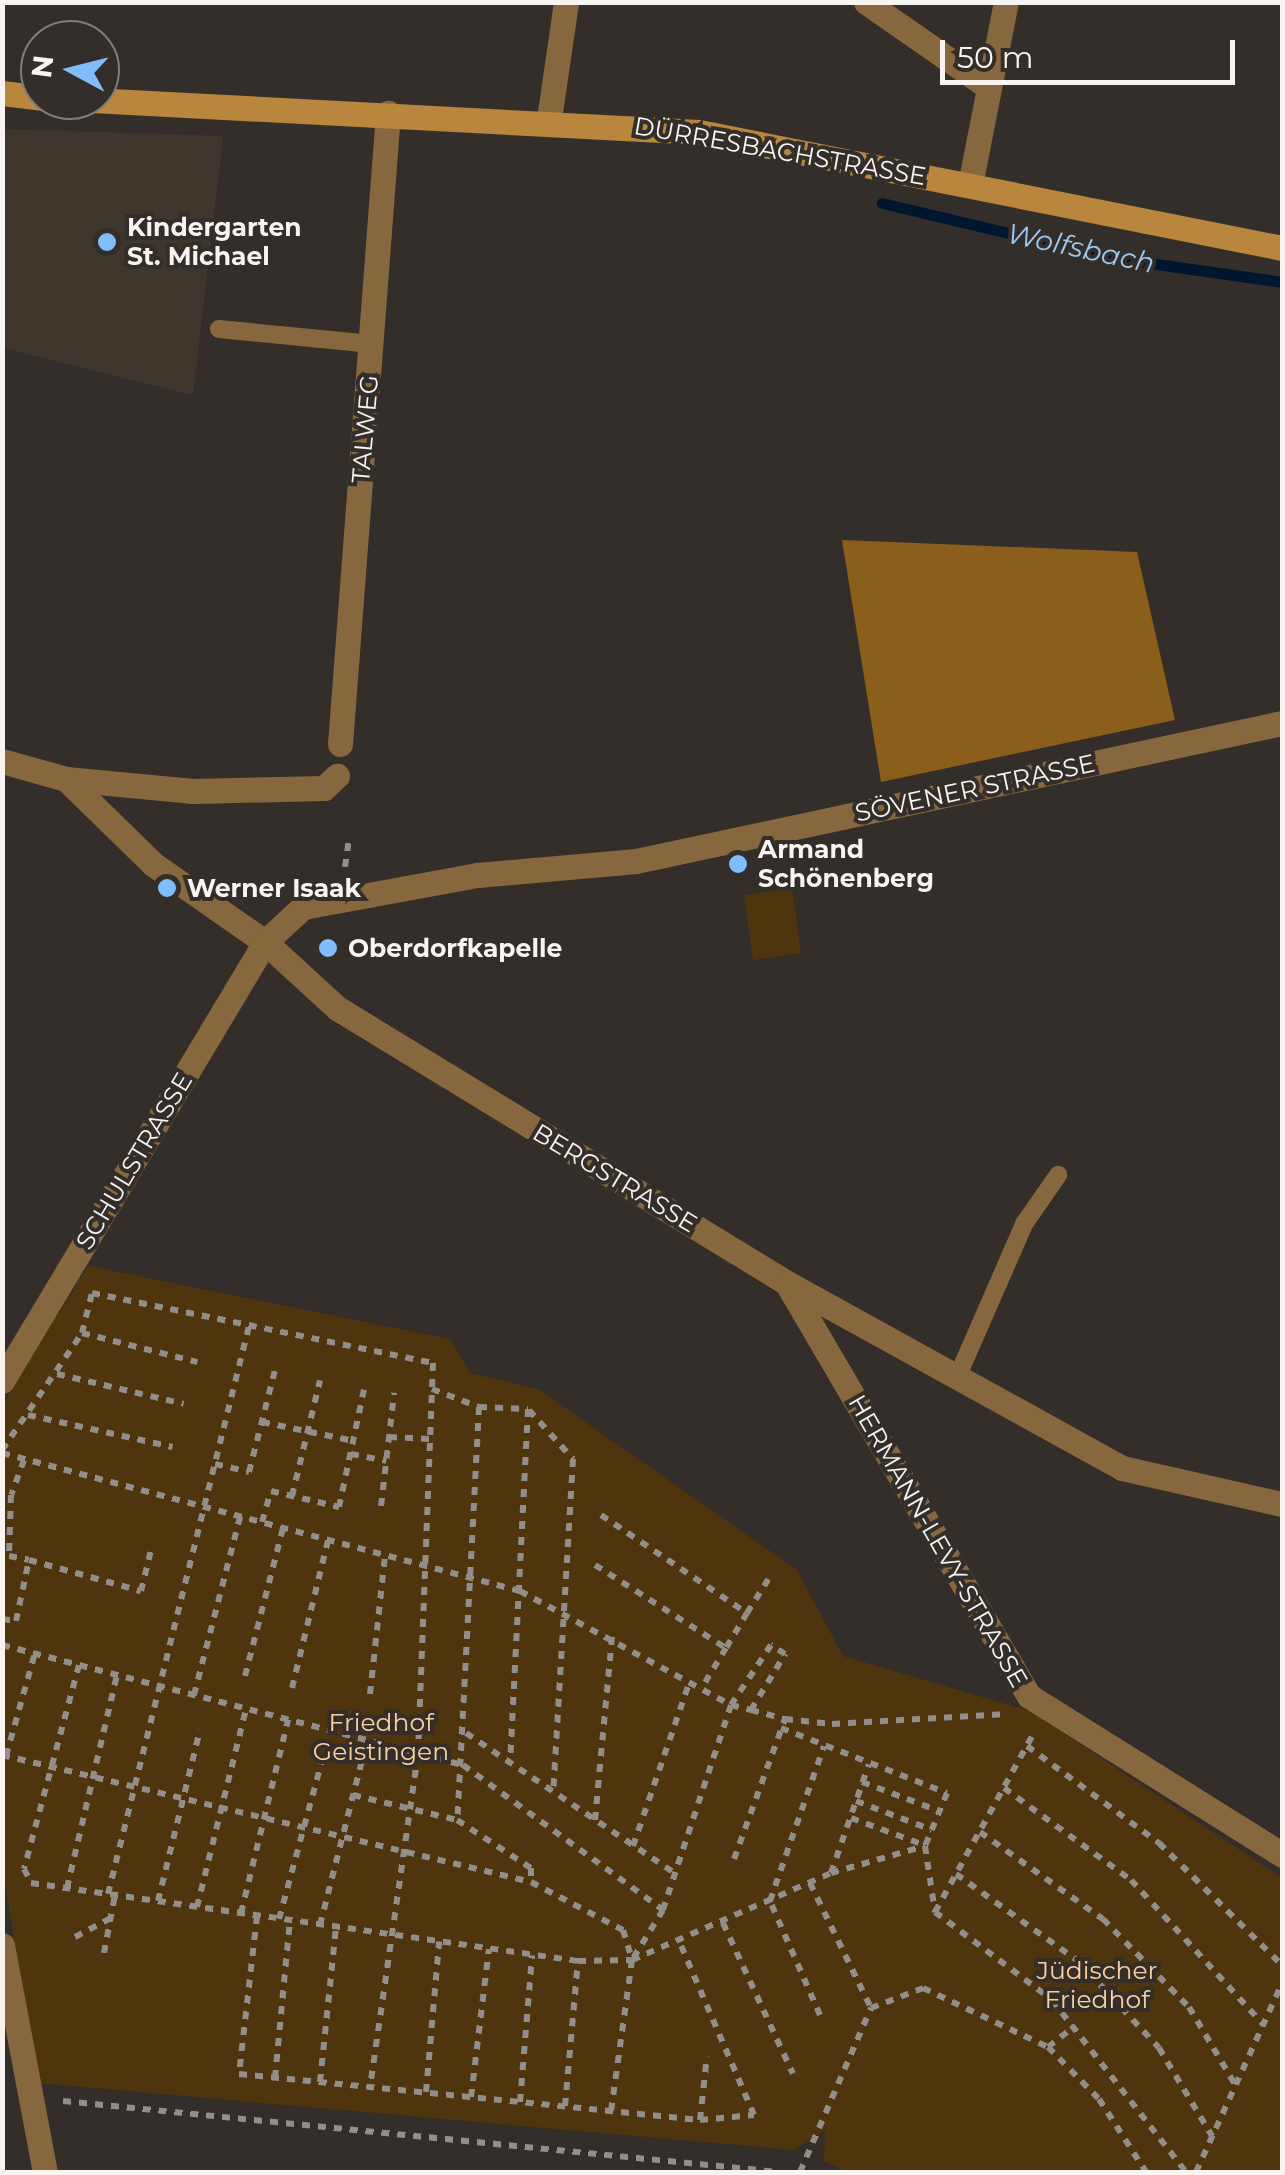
<!DOCTYPE html>
<meta charset="utf-8">
<style>
body{margin:0}
#map{position:relative;width:1285px;height:2175px;overflow:hidden;background:#332e29;font-family:Montserrat,sans-serif}
div>[style]{position:absolute}
.built>*{inset:0;background:#3f372d}
.green>*{inset:0;background:#4e350e}
.forest>*{inset:0;background:#8b5f1b}
.stream>*{height:11px;margin:-5.5px;padding:0 5.5px;transform-origin:5.5px;border-radius:5.5px;background:#00162f}
.path>*{height:6px;margin-top:-3px;transform-origin:0;background:repeating-linear-gradient(90deg,#928e8a 0 8px,transparent 0 16px)}
.service>*{height:18px;margin:-9px;padding:0 9px;transform-origin:9px;border-radius:9px;background:#87673d}
.minor>*{height:25px;margin:-12.5px;padding:0 12.5px;transform-origin:12.5px;border-radius:12.5px;background:#87673d}
.secondary>*{height:25px;margin:-12.5px;padding:0 12.5px;transform-origin:12.5px;border-radius:12.5px;background:#b8863d}
.dots>*{width:28px;height:28px;translate:-50% -50%;box-sizing:border-box;border:5px solid #332e29;border-radius:50%}
span{translate:-50% -50%;white-space:nowrap;text-align:center;line-height:1.15;-webkit-text-stroke:8px #332e29;paint-order:stroke}
.street-label{font-size:25px;color:#f7f4f1}
.poi-label{font-size:25px;color:#f7f4f1;font-weight:700}
.left{translate:0 -50%;text-align:left}
.park-label{font-size:25px;color:#f8d19f}
.water-label{font-size:28px;color:#9cc7f3;font-style:italic}
.frame{position:absolute;inset:0;border:5px solid #f7f4f1;pointer-events:none}
.north{position:absolute;left:20px;top:20px;width:100px;height:100px;box-sizing:border-box;background:#332e29;border:2px solid #817d79;border-radius:50%;rotate:277deg;font-size:28px;font-weight:700;line-height:40px;text-align:center;color:#f7f4f1}
.north::after{content:'';display:block;margin:auto;width:35px;height:45px;background:#80bdfa;clip-path:polygon(50% 0,100% 100%,50% 72%,0 100%)}
.scale{position:absolute;left:940px;top:40px;width:295px;height:45px;box-sizing:border-box;border:5px solid #f7f4f1;border-top:0;padding-left:12px;font-size:30px;line-height:35px;white-space:nowrap;color:#f7f4f1;-webkit-text-stroke:8px #332e29;paint-order:stroke}
</style>
<div id="map">
<div class="built">
<i style="clip-path:polygon(3px 129px,223px 136px,193px 395px,3px 348px)"></i>
</div>
<div class="green">
<i style="clip-path:polygon(792px 888px,801px 953px,753px 960px,744px 895px)"></i>
<i style="clip-path:polygon(88px 1266px,450px 1339px,470px 1373px,538px 1389px,797px 1570px,843px 1656px,1030px 1711px,1282px 1878px,1282px 2172px,846px 2172px,824px 2161px,825px 2130px,794px 2150px,38px 2083px,3px 1872px,2px 1406px)"></i>
</div>
<div class="forest">
<i style="clip-path:polygon(842px 540px,1137px 552px,1175px 720px,881px 782px)"></i>
</div>
<div class="stream">
<i style="left:882px;top:203px;width:238px;rotate:13.3deg"></i>
<i style="left:1114px;top:258px;width:170px;rotate:8.1deg"></i>
</div>
<div class="path">
<i style="left:345px;top:867px;width:28px;rotate:-82deg"></i>
<i style="left:82px;top:1333px;width:119px;rotate:14.2deg"></i>
<i style="left:57px;top:1374px;width:130px;rotate:13.3deg"></i>
<i style="left:432px;top:1389px;width:50px;rotate:21deg"></i>
<i style="left:479px;top:1407px;width:414px;rotate:93deg"></i>
<i style="left:457px;top:1820px;width:88px;rotate:33deg"></i>
<i style="left:531px;top:1868px;width:14px;rotate:90deg"></i>
<i style="left:479px;top:1407px;width:49px;rotate:2.3deg"></i>
<i style="left:528px;top:1409px;width:355px;rotate:92.9deg"></i>
<i style="left:529px;top:1410px;width:66px;rotate:48.1deg"></i>
<i style="left:573px;top:1459px;width:334px;rotate:93.4deg"></i>
<i style="left:28px;top:1415px;width:148px;rotate:12.5deg"></i>
<i style="left:262px;top:1422px;width:94px;rotate:11.7deg"></i>
<i style="left:389px;top:1437px;width:41px;rotate:2.8deg"></i>
<i style="left:2px;top:1450px;width:142px;rotate:-55.6deg"></i>
<i style="left:82px;top:1333px;width:41px;rotate:-76deg"></i>
<i style="left:92px;top:1293px;width:348px;rotate:11.6deg"></i>
<i style="left:433px;top:1363px;width:391px;rotate:92.2deg"></i>
<i style="left:418px;top:1754px;width:336px;rotate:98.2deg"></i>
<i style="left:2px;top:1453px;width:536px;rotate:14.92deg"></i>
<i style="left:520px;top:1591px;width:240px;rotate:28.4deg"></i>
<i style="left:731px;top:1705px;width:216px;rotate:108.4deg"></i>
<i style="left:663px;top:1910px;width:59px;rotate:121.8deg"></i>
<i style="left:632px;top:1960px;width:152px;rotate:97.9deg"></i>
<i style="left:351px;top:1454px;width:36px;rotate:11deg"></i>
<i style="left:24px;top:1460px;width:37px;rotate:110deg"></i>
<i style="left:11px;top:1495px;width:61px;rotate:91.9deg"></i>
<i style="left:9px;top:1556px;width:20px;rotate:11deg"></i>
<i style="left:215px;top:1464px;width:35px;rotate:13deg"></i>
<i style="left:249px;top:1472px;width:109px;rotate:-75.7deg"></i>
<i style="left:292px;top:1496px;width:119px;rotate:-76.4deg"></i>
<i style="left:381px;top:1506px;width:114px;rotate:-83.4deg"></i>
<i style="left:601px;top:1515px;width:176px;rotate:33.9deg"></i>
<i style="left:747px;top:1613px;width:41px;rotate:121deg"></i>
<i style="left:262px;top:1522px;width:32px;rotate:-74deg"></i>
<i style="left:271px;top:1491px;width:70px;rotate:13.2deg"></i>
<i style="left:339px;top:1507px;width:121px;rotate:-78deg"></i>
<i style="left:595px;top:1565px;width:155px;rotate:32.4deg"></i>
<i style="left:726px;top:1648px;width:48px;rotate:121.4deg"></i>
<i style="left:747px;top:1613px;width:45px;rotate:-57.7deg"></i>
<i style="left:2px;top:1619px;width:14px;rotate:8deg"></i>
<i style="left:16px;top:1621px;width:62px;rotate:-78deg"></i>
<i style="left:29px;top:1560px;width:116px;rotate:15.5deg"></i>
<i style="left:141px;top:1591px;width:42px;rotate:-76.3deg"></i>
<i style="left:2px;top:1645px;width:476px;rotate:14.6deg"></i>
<i style="left:463px;top:1765px;width:247px;rotate:35.9deg"></i>
<i style="left:79px;top:1665px;width:211px;rotate:105.1deg"></i>
<i style="left:24px;top:1869px;width:16px;rotate:63deg"></i>
<i style="left:31px;top:1883px;width:553px;rotate:8.12deg"></i>
<i style="left:578px;top:1961px;width:54px;rotate:-1.1deg"></i>
<i style="left:632px;top:1960px;width:217px;rotate:-23.6deg"></i>
<i style="left:831px;top:1873px;width:98px;rotate:-16deg"></i>
<i style="left:245px;top:1676px;width:153px;rotate:-75.6deg"></i>
<i style="left:292px;top:1688px;width:152px;rotate:-76.3deg"></i>
<i style="left:370px;top:1694px;width:140px;rotate:-83.8deg"></i>
<i style="left:194px;top:1695px;width:184px;rotate:-75.5deg"></i>
<i style="left:751px;top:1710px;width:66px;rotate:-58.7deg"></i>
<i style="left:785px;top:1654px;width:17px;rotate:-147deg"></i>
<i style="left:771px;top:1645px;width:72px;rotate:123.7deg"></i>
<i style="left:731px;top:1705px;width:21px;rotate:14deg"></i>
<i style="left:751px;top:1710px;width:35px;rotate:15deg"></i>
<i style="left:785px;top:1719px;width:47px;rotate:6.1deg"></i>
<i style="left:832px;top:1724px;width:171px;rotate:-3.3deg"></i>
<i style="left:781px;top:1728px;width:178px;rotate:21.4deg"></i>
<i style="left:947px;top:1793px;width:57px;rotate:112.5deg"></i>
<i style="left:925px;top:1846px;width:67px;rotate:81.4deg"></i>
<i style="left:935px;top:1912px;width:205px;rotate:-61.1deg"></i>
<i style="left:466px;top:1733px;width:253px;rotate:33.9deg"></i>
<i style="left:1027px;top:1746px;width:164px;rotate:36.3deg"></i>
<i style="left:1159px;top:1843px;width:173px;rotate:44.8deg"></i>
<i style="left:2px;top:1755px;width:544px;rotate:13.5deg"></i>
<i style="left:531px;top:1882px;width:104px;rotate:27.6deg"></i>
<i style="left:623px;top:1930px;width:31px;rotate:73deg"></i>
<i style="left:6px;top:1756px;width:107px;rotate:-74.3deg"></i>
<i style="left:862px;top:1782px;width:82px;rotate:20.6deg"></i>
<i style="left:1004px;top:1788px;width:157px;rotate:35.9deg"></i>
<i style="left:1131px;top:1880px;width:197px;rotate:47.5deg"></i>
<i style="left:353px;top:1795px;width:107px;rotate:13.5deg"></i>
<i style="left:856px;top:1801px;width:81px;rotate:20.9deg"></i>
<i style="left:851px;top:1818px;width:78px;rotate:20.3deg"></i>
<i style="left:595px;top:1820px;width:186px;rotate:-84.7deg"></i>
<i style="left:980px;top:1832px;width:151px;rotate:35.3deg"></i>
<i style="left:1103px;top:1919px;width:123px;rotate:45.7deg"></i>
<i style="left:1189px;top:2007px;width:94px;rotate:59.3deg"></i>
<i style="left:633px;top:1846px;width:172px;rotate:-71deg"></i>
<i style="left:734px;top:1859px;width:149px;rotate:-70deg"></i>
<i style="left:831px;top:1873px;width:115px;rotate:-70.8deg"></i>
<i style="left:956px;top:1874px;width:150px;rotate:35.5deg"></i>
<i style="left:1078px;top:1961px;width:119px;rotate:47deg"></i>
<i style="left:1159px;top:2048px;width:103px;rotate:58.9deg"></i>
<i style="left:810px;top:1883px;width:139px;rotate:64deg"></i>
<i style="left:871px;top:2008px;width:56px;rotate:-21deg"></i>
<i style="left:923px;top:1988px;width:138px;rotate:25.3deg"></i>
<i style="left:1048px;top:2047px;width:73px;rotate:45.6deg"></i>
<i style="left:1099px;top:2099px;width:87px;rotate:57.2deg"></i>
<i style="left:67px;top:1888px;width:219px;rotate:-76.8deg"></i>
<i style="left:108px;top:1894px;width:585px;rotate:-76.06deg"></i>
<i style="left:158px;top:1901px;width:176px;rotate:-76.2deg"></i>
<i style="left:197px;top:1907px;width:204px;rotate:-76.1deg"></i>
<i style="left:935px;top:1912px;width:146px;rotate:36.9deg"></i>
<i style="left:1052px;top:2000px;width:218px;rotate:52.1deg"></i>
<i style="left:241px;top:1913px;width:199px;rotate:-76.3deg"></i>
<i style="left:257px;top:1916px;width:159px;rotate:96.5deg"></i>
<i style="left:239px;top:2074px;width:463px;rotate:5.7deg"></i>
<i style="left:700px;top:2120px;width:54px;rotate:-5.3deg"></i>
<i style="left:754px;top:2115px;width:189px;rotate:-113.3deg"></i>
<i style="left:279px;top:1919px;width:195px;rotate:-74.8deg"></i>
<i style="left:723px;top:1923px;width:166px;rotate:65.1deg"></i>
<i style="left:320px;top:1925px;width:191px;rotate:-75.7deg"></i>
<i style="left:75px;top:1937px;width:41px;rotate:-27.8deg"></i>
<i style="left:104px;top:1953px;width:59px;rotate:-79.3deg"></i>
<i style="left:820px;top:2015px;width:124px;rotate:-113.7deg"></i>
<i style="left:770px;top:1901px;width:164px;rotate:-70.8deg"></i>
<i style="left:1048px;top:2047px;width:34px;rotate:-38deg"></i>
<i style="left:275px;top:2078px;width:159px;rotate:-84.6deg"></i>
<i style="left:320px;top:2082px;width:156px;rotate:-84.1deg"></i>
<i style="left:426px;top:2092px;width:151px;rotate:-85deg"></i>
<i style="left:471px;top:2097px;width:149px;rotate:-83.1deg"></i>
<i style="left:63px;top:2101px;width:719px;rotate:5.67deg"></i>
<i style="left:520px;top:2102px;width:147px;rotate:-85.3deg"></i>
<i style="left:565px;top:2106px;width:146px;rotate:-84.9deg"></i>
<i style="left:700px;top:2120px;width:64px;rotate:-83.8deg"></i>
<i style="left:800px;top:2172px;width:179px;rotate:-66.6deg"></i>
<i style="left:1196px;top:2172px;width:208px;rotate:-65.5deg"></i>
</div>
<div class="service">
<i style="left:219px;top:329px;width:154px;rotate:5.6deg"></i>
<i style="left:956px;top:1380px;width:170px;rotate:-66.4deg"></i>
<i style="left:1024px;top:1224px;width:60px;rotate:-55.2deg"></i>
</div>
<div class="minor">
<i style="left:866px;top:2px;width:144px;rotate:34.8deg"></i>
<i style="left:549px;top:119px;width:118px;rotate:-81.7deg"></i>
<i style="left:970px;top:185px;width:187px;rotate:-78.9deg"></i>
<i style="left:340px;top:744px;width:633px;rotate:-85.65deg"></i>
<i style="left:2px;top:761px;width:66px;rotate:15.7deg"></i>
<i style="left:66px;top:779px;width:128px;rotate:5.4deg"></i>
<i style="left:193px;top:791px;width:131px;rotate:-1.3deg"></i>
<i style="left:324px;top:788px;width:18px;rotate:-43deg"></i>
<i style="left:66px;top:779px;width:122px;rotate:44.3deg"></i>
<i style="left:153px;top:864px;width:136px;rotate:34.9deg"></i>
<i style="left:265px;top:942px;width:98px;rotate:42.5deg"></i>
<i style="left:337px;top:1008px;width:527px;rotate:31.43deg"></i>
<i style="left:787px;top:1283px;width:383px;rotate:28.9deg"></i>
<i style="left:1122px;top:1468px;width:164px;rotate:12.7deg"></i>
<i style="left:789px;top:1287px;width:474px;rotate:59.6deg"></i>
<i style="left:1029px;top:1696px;width:299px;rotate:32.1deg"></i>
<i style="left:2px;top:1381px;width:512px;rotate:-59.07deg"></i>
<i style="left:265px;top:942px;width:52px;rotate:-42.6deg"></i>
<i style="left:303px;top:907px;width:177px;rotate:-10.4deg"></i>
<i style="left:477px;top:875px;width:160px;rotate:-5deg"></i>
<i style="left:636px;top:861px;width:661px;rotate:-12.06deg"></i>
<i style="left:2px;top:1945px;width:231px;rotate:79.3deg"></i>
</div>
<div class="secondary">
<i style="left:2px;top:93px;width:38px;rotate:7deg"></i>
<i style="left:92px;top:100px;width:608px;rotate:3.02deg"></i>
<i style="left:699px;top:132px;width:594px;rotate:11.25deg"></i>
</div>
<div class="dots">
<i style="left:107px;top:242px;background:#80bdfa"></i>
<i style="left:738px;top:864px;background:#80bdfa"></i>
<i style="left:167px;top:888px;background:#80bdfa"></i>
<i style="left:328px;top:948px;background:#80bdfa"></i>
</div>
<div class="street-label">
<span style="left:780px;top:151px;rotate:10deg">DÜRRESBACHSTRASSE</span>
<span style="left:365px;top:429px;rotate:-85deg">TALWEG</span>
<span style="left:975px;top:788px;rotate:-12deg">SÖVENER STRASSE</span>
<span style="left:134px;top:1161px;rotate:-59deg">SCHULSTRASSE</span>
<span style="left:615px;top:1178px;rotate:31deg">BERGSTRASSE</span>
<span style="left:938px;top:1541px;rotate:60deg">HERMANN-LEVY-STRASSE</span>
</div>
<div class="poi-label">
<span class="left" style="left:127px;top:242px">Kindergarten<br>St. Michael</span>
<span class="left" style="left:758px;top:864px">Armand<br>Schönenberg</span>
<span class="left" style="left:187px;top:888px">Werner Isaak</span>
<span class="left" style="left:348px;top:948px">Oberdorfkapelle</span>
</div>
<div class="park-label">
<span style="left:381px;top:1737px">Friedhof<br>Geistingen</span>
<span style="left:1097px;top:1985px">Jüdischer<br>Friedhof</span>
</div>
<div class="water-label">
<span style="left:1081px;top:248px;rotate:12deg">Wolfsbach</span>
</div>
<div class="frame"></div>
<div class="north">N</div>
<div class="scale">50 m</div>
</div>
